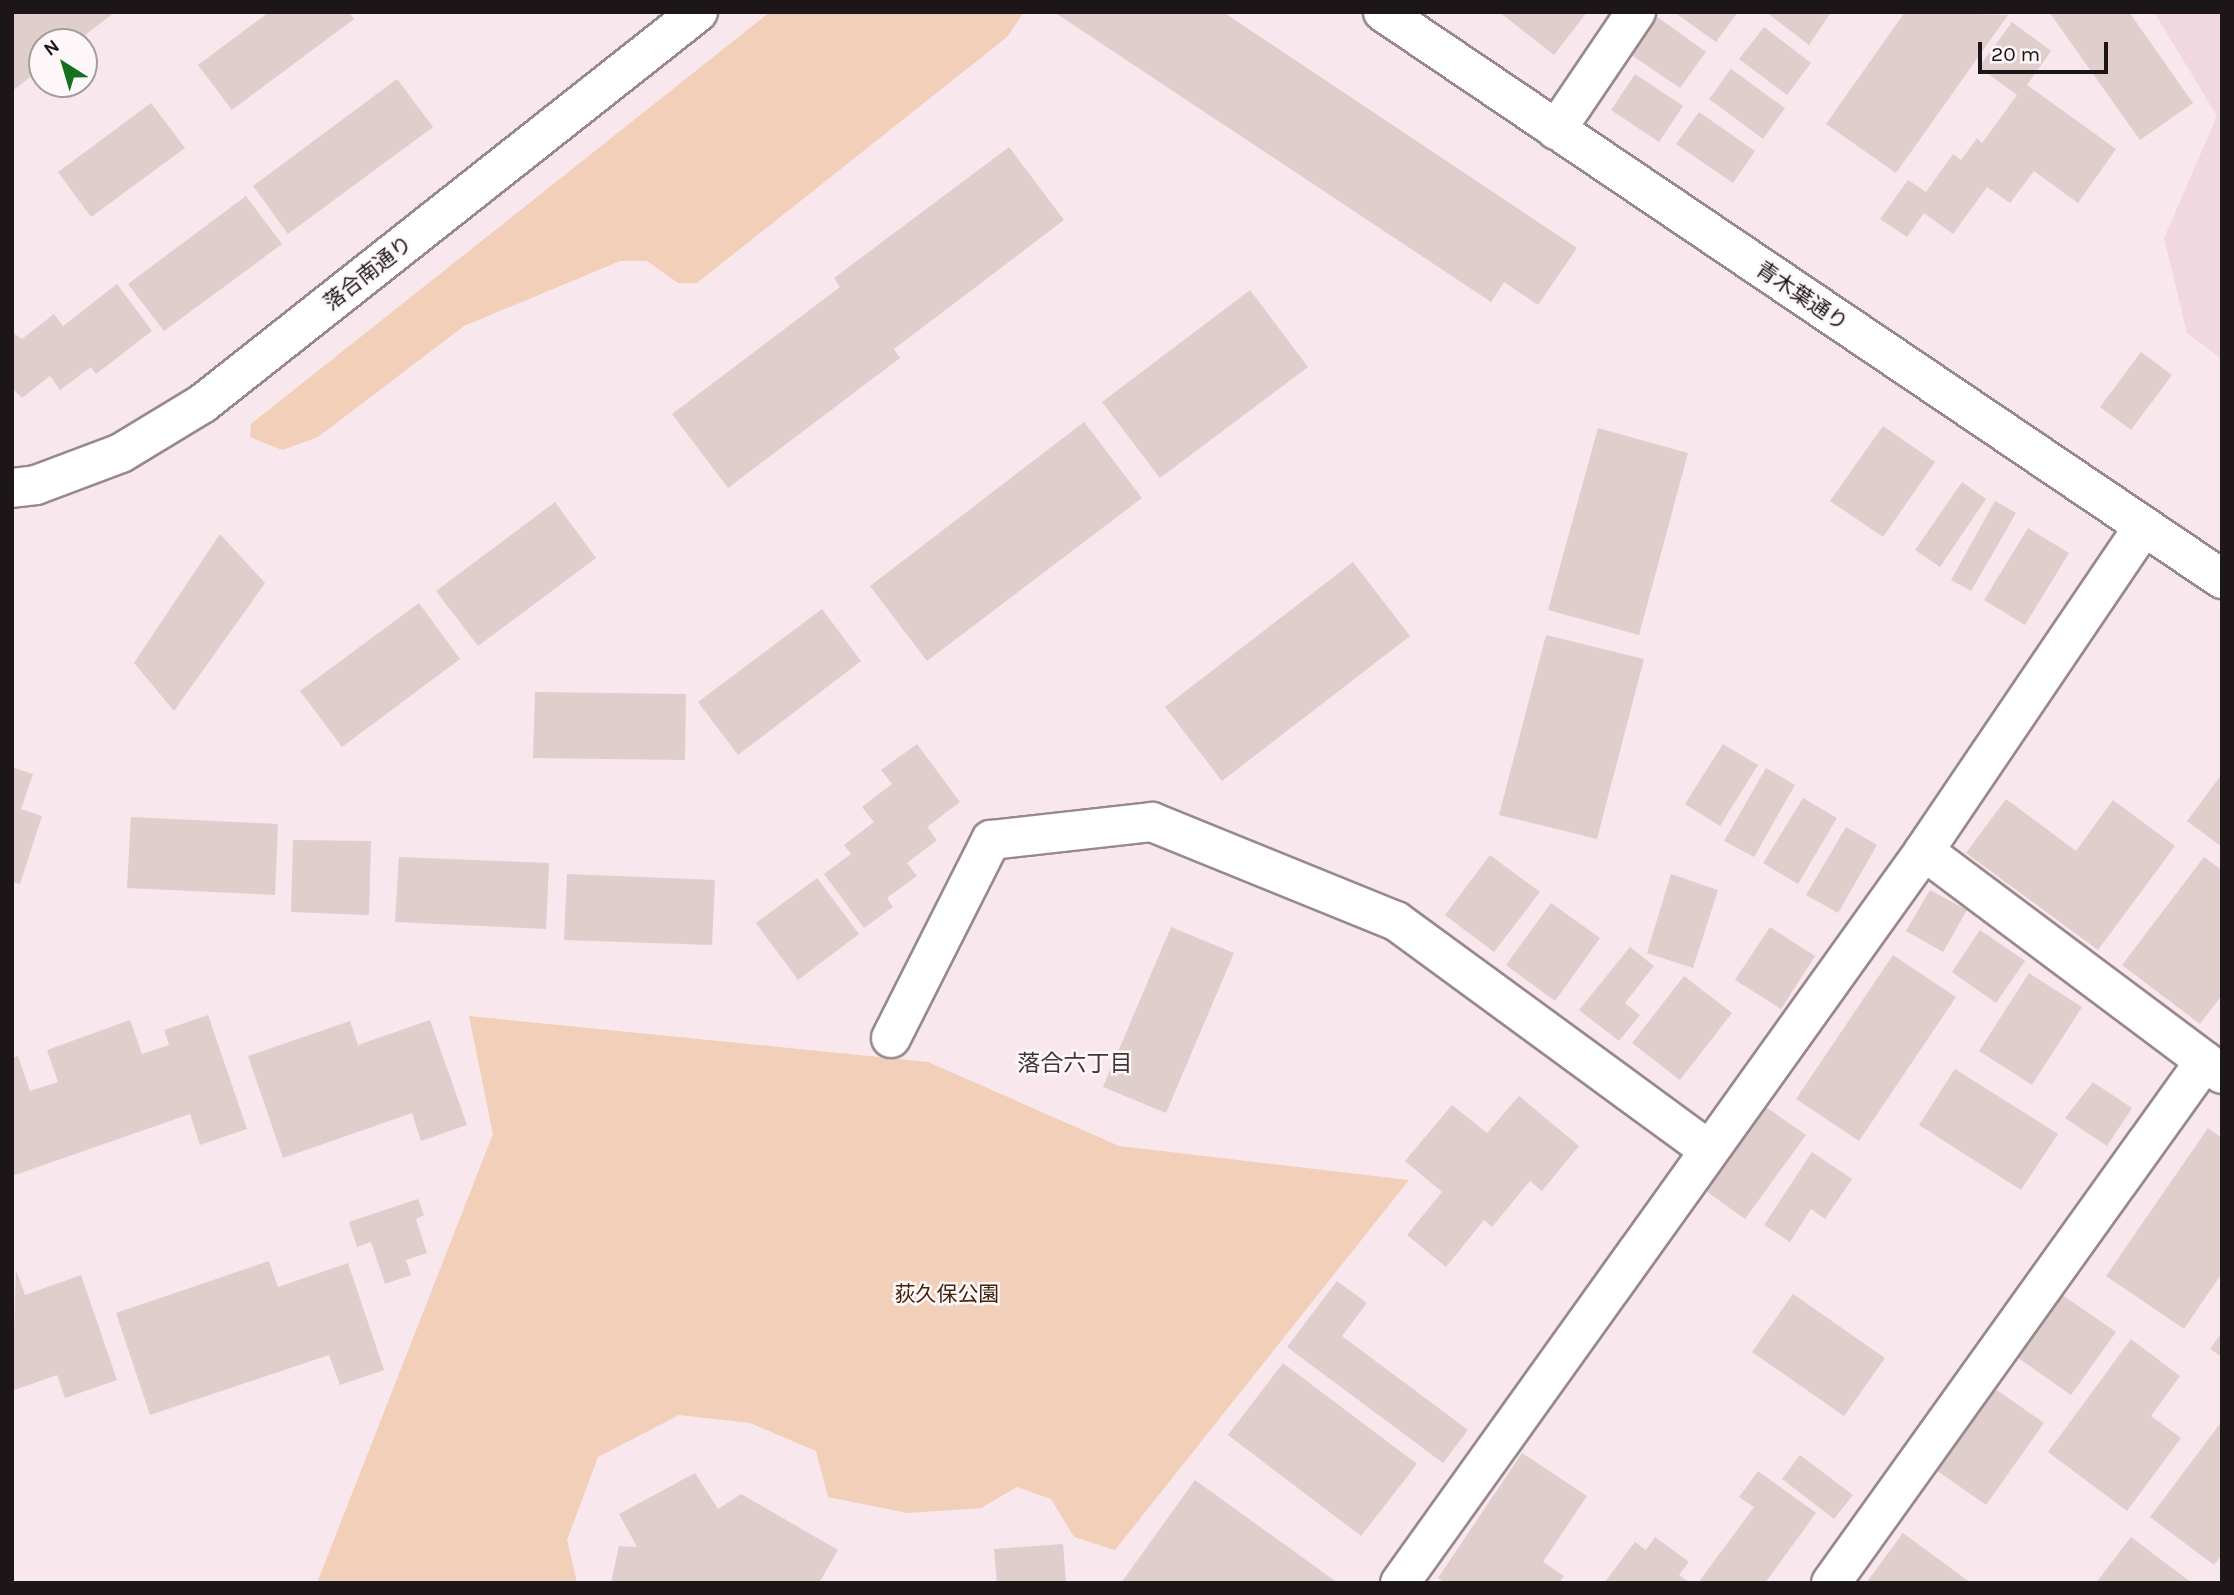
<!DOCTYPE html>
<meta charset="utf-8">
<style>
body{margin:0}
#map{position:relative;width:2234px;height:1595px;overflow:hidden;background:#f8e7ec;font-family:Karla,"Noto Sans JP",sans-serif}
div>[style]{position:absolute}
.built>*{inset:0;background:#f1d8e0}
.green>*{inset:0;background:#f2cfb8}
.building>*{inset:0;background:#e0cecc}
.roads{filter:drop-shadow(2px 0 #98898e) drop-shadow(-2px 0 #98898e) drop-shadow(0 2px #98898e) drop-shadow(0 -2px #98898e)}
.minor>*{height:38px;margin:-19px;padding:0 19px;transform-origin:19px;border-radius:19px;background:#fff}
.tertiary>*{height:38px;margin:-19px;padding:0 19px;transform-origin:19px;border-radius:19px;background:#fff}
span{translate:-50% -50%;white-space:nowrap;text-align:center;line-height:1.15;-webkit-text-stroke:5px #fef7f9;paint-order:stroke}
.street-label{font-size:21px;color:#1c1618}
.park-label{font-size:21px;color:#42240d}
.neighbourhood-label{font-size:23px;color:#423539}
.frame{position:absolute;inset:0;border:14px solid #1c1618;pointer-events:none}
.north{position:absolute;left:28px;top:28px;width:70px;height:70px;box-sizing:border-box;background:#fef7f9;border:2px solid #a49d9f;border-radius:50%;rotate:323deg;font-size:19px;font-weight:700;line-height:28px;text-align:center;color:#1c1618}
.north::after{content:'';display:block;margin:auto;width:24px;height:32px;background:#14711f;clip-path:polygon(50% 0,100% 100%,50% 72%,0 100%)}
.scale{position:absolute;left:1978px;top:42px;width:130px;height:32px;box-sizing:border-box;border:4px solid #1c1618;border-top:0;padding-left:9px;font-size:21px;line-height:24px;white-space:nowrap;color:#1c1618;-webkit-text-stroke:5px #fef7f9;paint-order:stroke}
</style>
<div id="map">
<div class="built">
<i style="clip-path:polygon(2154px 12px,2222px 12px,2222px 359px,2187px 333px,2164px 238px,2217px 116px)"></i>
</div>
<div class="green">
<i style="clip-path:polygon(770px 12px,1024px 12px,1007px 37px,697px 283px,678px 283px,647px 261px,620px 261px,464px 326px,318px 437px,282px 450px,250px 437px,251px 424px)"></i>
<i style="clip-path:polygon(469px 1016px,928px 1062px,1119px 1146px,1409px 1180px,1115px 1550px,1074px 1537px,1051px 1499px,1017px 1487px,981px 1508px,908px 1513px,828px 1497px,816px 1451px,750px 1423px,679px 1415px,598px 1457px,567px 1540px,577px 1583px,317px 1583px,493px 1134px)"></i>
</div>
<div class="building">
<i style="clip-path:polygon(12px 12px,115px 12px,76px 42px,42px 42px,42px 68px,12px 91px)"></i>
<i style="clip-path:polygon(269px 12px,349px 12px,354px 19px,232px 110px,198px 65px)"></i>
<i style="clip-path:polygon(1054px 12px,1223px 12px,1577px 248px,1538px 305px,1504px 282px,1491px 302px)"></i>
<i style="clip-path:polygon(1499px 12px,1541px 13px,1587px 12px,1554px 55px)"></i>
<i style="clip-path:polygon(1674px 12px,1738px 12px,1716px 42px)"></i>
<i style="clip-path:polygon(1766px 12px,1831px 12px,1809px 45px)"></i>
<i style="clip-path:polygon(1905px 12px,2008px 15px,1896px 173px,1826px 124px)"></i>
<i style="clip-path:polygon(2049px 12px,2129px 12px,2193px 103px,2140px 140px)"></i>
<i style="clip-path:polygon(1656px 16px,1706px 52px,1680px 88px,1630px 54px)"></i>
<i style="clip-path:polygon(2012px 22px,2051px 51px,2027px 85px,2116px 149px,2078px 203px,2034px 171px,2010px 203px,1987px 187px,1953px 234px,1924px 213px,1907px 237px,1880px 219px,1908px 180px,1926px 192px,1953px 154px,1961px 160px,1977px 138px,1982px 143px,2017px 95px,1979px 67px)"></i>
<i style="clip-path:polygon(1764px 27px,1811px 63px,1787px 95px,1739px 59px)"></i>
<i style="clip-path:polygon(1731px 69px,1785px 108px,1763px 139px,1709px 99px)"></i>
<i style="clip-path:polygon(1635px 74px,1683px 106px,1659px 142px,1611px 110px)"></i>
<i style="clip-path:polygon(397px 79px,433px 127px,288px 234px,253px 186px)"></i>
<i style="clip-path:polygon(151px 103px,185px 148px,91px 217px,58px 172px)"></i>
<i style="clip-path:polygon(1699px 112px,1755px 151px,1733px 183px,1676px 144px)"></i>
<i style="clip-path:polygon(1009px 147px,1064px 220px,894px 349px,900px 358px,728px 488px,672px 414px,840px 287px,834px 278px)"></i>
<i style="clip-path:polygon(246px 196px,282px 244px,164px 331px,128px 284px)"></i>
<i style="clip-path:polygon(117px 284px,152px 331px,96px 374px,91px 367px,60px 390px,50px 376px,22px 398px,12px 388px,12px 332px,22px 339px,54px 314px,63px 326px)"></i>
<i style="clip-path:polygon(1250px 290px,1308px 367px,1160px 478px,1102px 402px)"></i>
<i style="clip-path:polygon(2141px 352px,2172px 375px,2131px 430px,2100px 407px)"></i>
<i style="clip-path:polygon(1084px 422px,1142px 498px,927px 661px,870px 586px)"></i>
<i style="clip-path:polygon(1883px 426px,1935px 462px,1883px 537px,1830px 501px)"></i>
<i style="clip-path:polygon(1598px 428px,1688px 453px,1639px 635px,1548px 610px)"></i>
<i style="clip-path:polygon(1962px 482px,1986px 499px,1940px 567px,1915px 550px)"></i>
<i style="clip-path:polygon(1995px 501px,2016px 513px,1971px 591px,1951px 580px)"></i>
<i style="clip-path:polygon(555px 502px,596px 558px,478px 646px,436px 591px)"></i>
<i style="clip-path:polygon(2028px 528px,2069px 553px,2025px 625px,1984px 600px)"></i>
<i style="clip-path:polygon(220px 534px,265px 583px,174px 711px,134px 663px)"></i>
<i style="clip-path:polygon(1353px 562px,1410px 636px,1222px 781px,1165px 707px)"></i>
<i style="clip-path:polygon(419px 603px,460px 659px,342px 747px,300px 691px)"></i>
<i style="clip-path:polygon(822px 609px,861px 661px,738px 755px,698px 702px)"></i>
<i style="clip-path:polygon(1546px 635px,1644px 659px,1597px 839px,1499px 815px)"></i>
<i style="clip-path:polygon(535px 692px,686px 694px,685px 760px,533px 758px)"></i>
<i style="clip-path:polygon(917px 744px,960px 802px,927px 827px,937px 840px,907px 863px,917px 876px,887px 898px,893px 907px,864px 928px,824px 874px,851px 854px,844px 845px,874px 822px,862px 807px,892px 784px,881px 770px)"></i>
<i style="clip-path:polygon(1723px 744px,1758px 765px,1720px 826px,1685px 804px)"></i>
<i style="clip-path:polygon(12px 767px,33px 774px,21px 809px,42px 816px,20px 884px,12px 882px)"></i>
<i style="clip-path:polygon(1766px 768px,1795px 785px,1754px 857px,1724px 841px)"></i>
<i style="clip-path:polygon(2222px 774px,2222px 847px,2187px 821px)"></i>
<i style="clip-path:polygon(1803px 798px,1837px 818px,1798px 884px,1763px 863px)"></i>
<i style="clip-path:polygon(2006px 799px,2076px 851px,2113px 800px,2175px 846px,2098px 950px,1966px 853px)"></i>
<i style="clip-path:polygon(131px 817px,278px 824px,275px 895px,127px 888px)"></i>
<i style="clip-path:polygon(1846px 827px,1877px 845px,1838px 913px,1806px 895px)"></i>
<i style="clip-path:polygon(293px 840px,371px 841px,369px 915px,291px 912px)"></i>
<i style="clip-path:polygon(1490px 855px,1540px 892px,1494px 952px,1445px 915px)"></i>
<i style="clip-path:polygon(399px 857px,549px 863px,546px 929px,395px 922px)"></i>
<i style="clip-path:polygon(2204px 857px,2222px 870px,2222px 995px,2200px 1024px,2122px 965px)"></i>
<i style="clip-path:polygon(567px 874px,715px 880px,712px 945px,564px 940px)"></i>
<i style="clip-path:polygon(1671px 874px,1718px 890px,1693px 968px,1647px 953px)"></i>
<i style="clip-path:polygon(817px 878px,859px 934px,798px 980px,756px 923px)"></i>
<i style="clip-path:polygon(1930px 890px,1967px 910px,1943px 952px,1906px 931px)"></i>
<i style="clip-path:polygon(1551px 903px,1600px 938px,1555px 1001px,1506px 965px)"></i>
<i style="clip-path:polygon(1171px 927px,1234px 953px,1166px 1113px,1103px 1087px)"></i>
<i style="clip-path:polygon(1770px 927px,1815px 956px,1781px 1009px,1735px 980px)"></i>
<i style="clip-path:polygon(1980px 930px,2025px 961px,1996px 1003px,1952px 972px)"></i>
<i style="clip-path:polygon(1630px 947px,1654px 966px,1625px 1003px,1640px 1015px,1619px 1041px,1579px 1010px)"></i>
<i style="clip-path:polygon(1893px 955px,1956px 997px,1859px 1141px,1796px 1099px)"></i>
<i style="clip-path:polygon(2029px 973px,2082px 1007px,2032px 1085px,1979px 1051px)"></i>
<i style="clip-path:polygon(1684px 976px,1732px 1013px,1680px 1080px,1632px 1043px)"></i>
<i style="clip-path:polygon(208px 1015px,247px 1129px,200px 1145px,190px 1114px,12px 1176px,12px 1058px,18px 1056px,30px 1091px,58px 1082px,47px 1050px,130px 1020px,142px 1054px,169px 1045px,164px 1030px)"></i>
<i style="clip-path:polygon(430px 1020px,467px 1125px,421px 1141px,412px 1113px,283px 1158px,248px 1056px,350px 1021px,358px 1045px)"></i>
<i style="clip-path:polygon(1955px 1069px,2058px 1134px,2021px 1190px,1919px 1125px)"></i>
<i style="clip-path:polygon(2093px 1082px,2132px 1108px,2107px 1146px,2065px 1118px)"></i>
<i style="clip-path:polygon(1519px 1096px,1579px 1146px,1542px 1191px,1530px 1181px,1492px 1227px,1484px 1220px,1446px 1267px,1407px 1235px,1442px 1192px,1405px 1161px,1452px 1105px,1487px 1133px)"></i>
<i style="clip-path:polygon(1766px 1107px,1806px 1135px,1745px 1219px,1706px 1191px)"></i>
<i style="clip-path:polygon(2208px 1128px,2222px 1138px,2222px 1273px,2184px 1329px,2106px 1276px)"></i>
<i style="clip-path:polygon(1812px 1152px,1852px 1179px,1825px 1219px,1811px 1209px,1790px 1242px,1764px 1225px)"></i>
<i style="clip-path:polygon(418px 1199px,424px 1215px,416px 1219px,427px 1253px,406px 1260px,411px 1275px,385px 1284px,371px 1242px,357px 1247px,349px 1222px)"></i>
<i style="clip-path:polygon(269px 1261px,278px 1287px,348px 1263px,384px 1370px,340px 1385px,329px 1355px,150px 1415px,116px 1313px)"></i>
<i style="clip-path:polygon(16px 1270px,25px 1295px,81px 1275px,117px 1380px,65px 1398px,57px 1375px,12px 1391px)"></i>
<i style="clip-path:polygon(1337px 1281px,1367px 1303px,1342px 1336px,1468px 1430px,1443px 1463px,1287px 1347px)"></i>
<i style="clip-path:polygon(2058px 1292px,2116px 1332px,2071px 1395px,2014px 1355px)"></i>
<i style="clip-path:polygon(1793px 1294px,1885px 1358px,1844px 1416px,1752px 1352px)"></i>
<i style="clip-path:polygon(2222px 1332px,2222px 1357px,2210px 1349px)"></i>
<i style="clip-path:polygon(2131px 1339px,2180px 1376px,2151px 1416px,2181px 1438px,2127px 1511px,2048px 1452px)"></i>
<i style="clip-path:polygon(1283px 1363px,1417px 1464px,1361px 1536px,1228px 1435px)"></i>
<i style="clip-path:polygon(1994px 1388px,2044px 1423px,1986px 1505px,1936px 1470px)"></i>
<i style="clip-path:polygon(2222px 1421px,2222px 1554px,2214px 1565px,2150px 1517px)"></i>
<i style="clip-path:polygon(1522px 1453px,1587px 1496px,1543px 1562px,1564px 1576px,1559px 1583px,1445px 1583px,1438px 1578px)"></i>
<i style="clip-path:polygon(1800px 1455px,1853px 1495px,1834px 1519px,1782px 1479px)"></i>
<i style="clip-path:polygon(1758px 1471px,1816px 1513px,1765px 1583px,1698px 1583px,1754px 1507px,1739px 1497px)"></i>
<i style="clip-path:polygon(695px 1473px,718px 1509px,741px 1494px,838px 1550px,819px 1583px,611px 1583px,619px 1546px,637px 1547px,619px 1514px)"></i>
<i style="clip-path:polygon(1195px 1480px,1338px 1583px,1121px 1583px)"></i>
<i style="clip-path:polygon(1903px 1533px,1971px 1583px,1866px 1583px)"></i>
<i style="clip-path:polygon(1655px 1537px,1689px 1562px,1679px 1575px,1690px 1583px,1604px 1583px,1635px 1542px,1646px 1550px)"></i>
<i style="clip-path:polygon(2131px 1537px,2192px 1583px,2096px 1583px)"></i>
<i style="clip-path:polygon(1063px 1544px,1066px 1583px,997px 1583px,994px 1549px)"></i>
</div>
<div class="roads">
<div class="minor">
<i style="left:1556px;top:130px;width:143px;rotate:-55.9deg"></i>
<i style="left:1924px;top:851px;width:372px;rotate:36.8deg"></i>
<i style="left:891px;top:1038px;width:222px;rotate:-63.2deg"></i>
<i style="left:991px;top:840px;width:162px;rotate:-6.4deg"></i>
<i style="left:1152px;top:822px;width:263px;rotate:22.1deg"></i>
<i style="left:1396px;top:921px;width:386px;rotate:36.2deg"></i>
<i style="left:1400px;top:1583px;width:900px;rotate:-54.4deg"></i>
<i style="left:1924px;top:851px;width:392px;rotate:-55.9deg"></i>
<i style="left:1831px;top:1583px;width:642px;rotate:-54.38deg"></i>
</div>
<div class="tertiary">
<i style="left:1383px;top:12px;width:1013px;rotate:34.05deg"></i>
<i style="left:12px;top:488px;width:24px;rotate:-7deg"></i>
<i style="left:36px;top:485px;width:91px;rotate:-20.6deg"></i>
<i style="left:121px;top:453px;width:95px;rotate:-31.2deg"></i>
<i style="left:202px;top:404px;width:632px;rotate:-38.32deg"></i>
</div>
</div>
<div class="street-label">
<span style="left:368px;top:273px;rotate:-38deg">落合南通り</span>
<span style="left:1802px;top:296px;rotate:34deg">青木葉通り</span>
</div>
<div class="park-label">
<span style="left:947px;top:1294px">荻久保公園</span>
</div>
<div class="neighbourhood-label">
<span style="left:1075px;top:1064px">落合六丁目</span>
</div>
<div class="frame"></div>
<div class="north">N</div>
<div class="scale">20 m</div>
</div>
